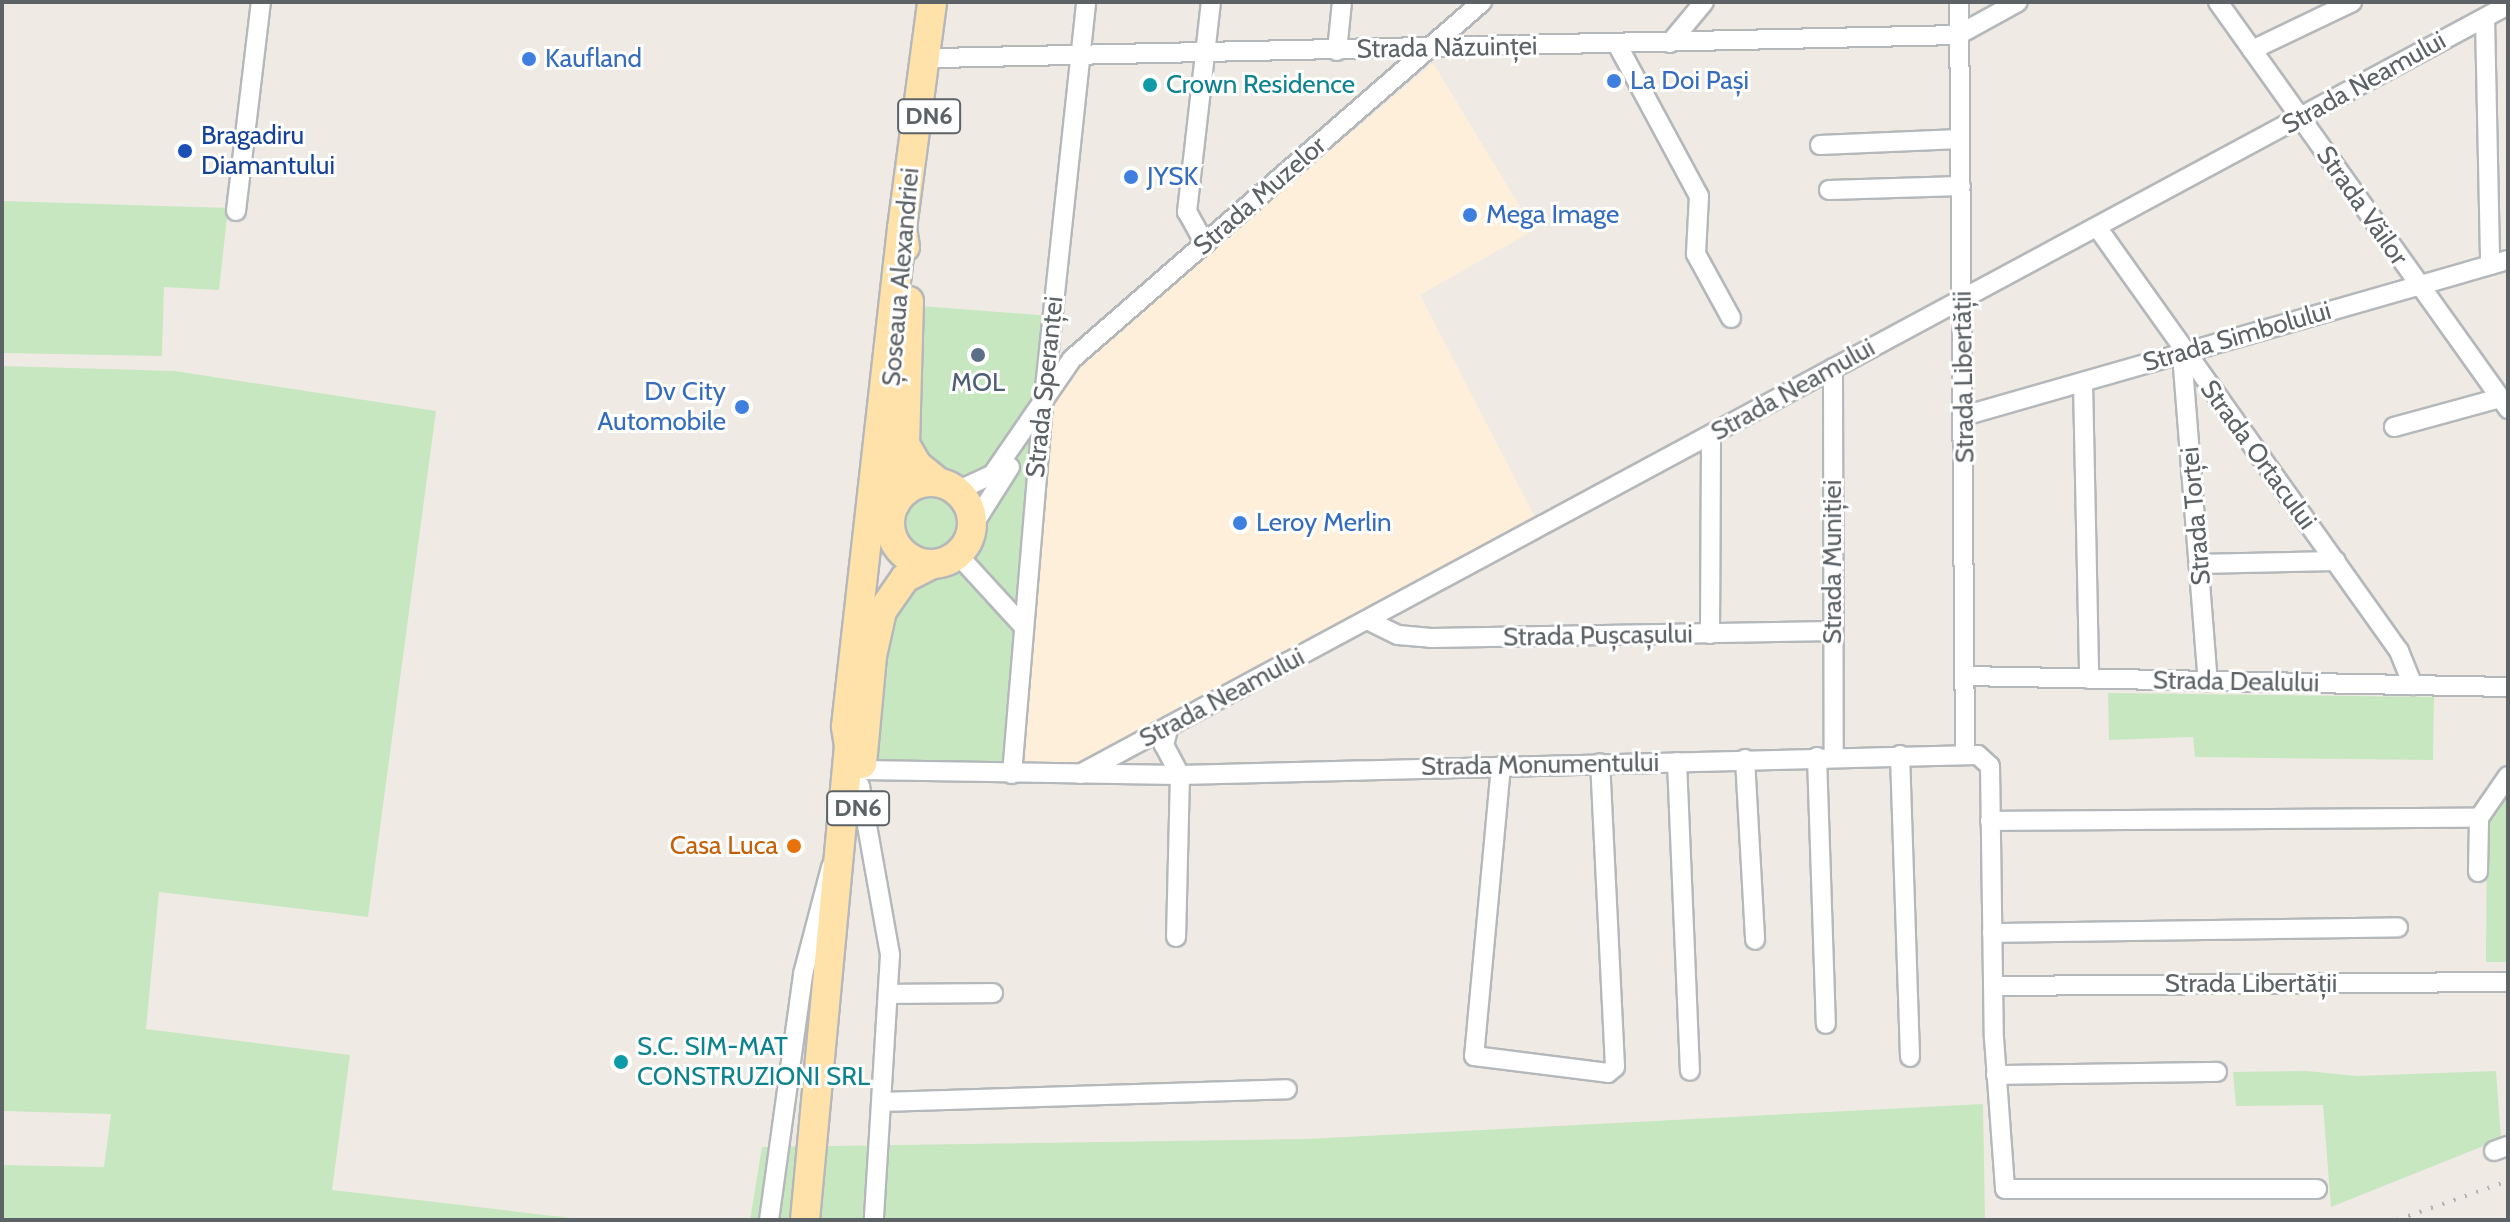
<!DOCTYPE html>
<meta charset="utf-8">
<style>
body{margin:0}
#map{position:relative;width:2510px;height:1222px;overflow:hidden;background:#efebe4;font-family:Cabin,sans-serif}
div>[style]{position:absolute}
.commercial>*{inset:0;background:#feefda}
.green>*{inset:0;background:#c7e7c1}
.roads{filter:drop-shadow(2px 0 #b5b8bb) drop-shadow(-2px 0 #b5b8bb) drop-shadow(0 2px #b5b8bb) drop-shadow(0 -2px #b5b8bb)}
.street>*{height:18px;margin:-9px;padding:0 9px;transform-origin:9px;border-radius:9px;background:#fff}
.primary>*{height:28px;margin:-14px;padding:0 14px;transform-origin:14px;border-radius:14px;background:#ffe2a9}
.primary>.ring{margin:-14px;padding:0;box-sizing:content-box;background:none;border:28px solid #ffe2a9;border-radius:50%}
.rail>*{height:4px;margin-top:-2px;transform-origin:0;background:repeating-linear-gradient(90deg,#b3b4b5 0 2px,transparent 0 12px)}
.dots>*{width:22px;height:22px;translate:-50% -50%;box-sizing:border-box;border:4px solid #fff;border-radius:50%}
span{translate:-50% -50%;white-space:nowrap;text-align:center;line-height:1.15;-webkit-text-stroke:6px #fff;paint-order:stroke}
.shield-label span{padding:2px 6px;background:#fff;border:2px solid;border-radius:6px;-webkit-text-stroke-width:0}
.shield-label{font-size:24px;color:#5c6265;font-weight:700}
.street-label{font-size:26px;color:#5c6265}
.shop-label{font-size:26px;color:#366cbe}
.left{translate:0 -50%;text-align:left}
.right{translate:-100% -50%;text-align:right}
.culture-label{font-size:26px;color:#0d838f}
.transit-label{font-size:26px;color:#164399}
.service-label{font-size:26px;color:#4e5e75}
.food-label{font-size:26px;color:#c56008}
.frame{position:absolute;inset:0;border:4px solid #5c6265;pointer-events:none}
</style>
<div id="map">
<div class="commercial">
<i style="clip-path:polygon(1433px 63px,1534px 230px,1420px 295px,1536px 519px,1085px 767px,1012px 774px,1043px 396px)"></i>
</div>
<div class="green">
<i style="clip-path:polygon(2px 201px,228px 208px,219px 290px,164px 287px,162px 356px,2px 353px)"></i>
<i style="clip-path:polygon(evenodd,908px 305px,1052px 316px,1012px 774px,862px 770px,872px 656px,917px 562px,897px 546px,891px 513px,902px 494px,925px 482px,917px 465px,908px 305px,1030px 434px,987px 500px,971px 514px,958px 492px,1000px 465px,1030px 434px)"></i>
<i style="clip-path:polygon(2px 366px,175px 371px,436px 411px,368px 917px,159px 892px,146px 1029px,350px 1055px,332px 1190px,588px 1220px,2px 1220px,2px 1165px,104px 1167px,111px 1114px,2px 1111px)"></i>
<i style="clip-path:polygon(2108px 693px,2434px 697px,2433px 760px,2195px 757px,2193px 737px,2109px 740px)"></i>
<i style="clip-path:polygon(2508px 795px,2508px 962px,2486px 962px,2487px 820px)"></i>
<i style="clip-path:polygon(2307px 1071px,2357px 1076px,2496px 1071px,2501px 1139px,2331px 1207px,2323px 1105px,2236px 1106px,2233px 1072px)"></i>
<i style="clip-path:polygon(1983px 1104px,1985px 1220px,750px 1220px,762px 1147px,1307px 1139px)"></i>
</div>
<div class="roads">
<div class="street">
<i style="left:1959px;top:2px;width:751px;rotate:89.54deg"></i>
<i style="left:2218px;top:2px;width:500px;rotate:54.5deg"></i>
<i style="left:2485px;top:18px;width:247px;rotate:88.8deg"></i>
<i style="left:1670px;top:43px;width:53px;rotate:-50.3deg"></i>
<i style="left:1617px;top:44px;width:173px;rotate:61.7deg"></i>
<i style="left:1699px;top:196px;width:58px;rotate:93deg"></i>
<i style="left:1696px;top:254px;width:73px;rotate:61.3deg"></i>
<i style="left:2252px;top:50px;width:111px;rotate:-25.6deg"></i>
<i style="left:1337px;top:51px;width:49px;rotate:-84.2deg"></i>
<i style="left:937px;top:58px;width:1021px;rotate:-1.29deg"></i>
<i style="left:1958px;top:35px;width:68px;rotate:-28.8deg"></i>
<i style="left:1820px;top:145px;width:140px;rotate:-2.5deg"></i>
<i style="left:1829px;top:190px;width:132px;rotate:-1.7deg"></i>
<i style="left:236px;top:211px;width:210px;rotate:-83.2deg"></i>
<i style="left:2097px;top:227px;width:521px;rotate:54.54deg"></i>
<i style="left:2399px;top:651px;width:37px;rotate:68deg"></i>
<i style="left:1205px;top:244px;width:37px;rotate:-119deg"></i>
<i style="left:1187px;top:212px;width:211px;rotate:-83.5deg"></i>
<i style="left:2182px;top:354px;width:329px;rotate:85.5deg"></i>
<i style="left:1833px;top:368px;width:389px;rotate:89.9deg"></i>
<i style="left:2083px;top:382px;width:297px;rotate:88.8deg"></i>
<i style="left:1967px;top:415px;width:563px;rotate:-15.99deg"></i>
<i style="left:2394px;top:427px;width:110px;rotate:-15.3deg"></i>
<i style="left:957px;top:491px;width:38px;rotate:-25deg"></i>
<i style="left:992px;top:475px;width:141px;rotate:-55.4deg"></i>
<i style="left:1072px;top:359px;width:544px;rotate:-41.05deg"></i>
<i style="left:972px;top:527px;width:71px;rotate:-57.7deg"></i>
<i style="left:958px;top:555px;width:96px;rotate:47.5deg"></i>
<i style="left:2201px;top:564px;width:135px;rotate:-1.3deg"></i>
<i style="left:1367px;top:620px;width:34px;rotate:26deg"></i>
<i style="left:1398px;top:635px;width:33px;rotate:5deg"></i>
<i style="left:1431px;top:638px;width:402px;rotate:-1deg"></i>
<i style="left:1710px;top:634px;width:199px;rotate:-89.7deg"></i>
<i style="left:1965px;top:676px;width:543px;rotate:1.16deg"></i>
<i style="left:1169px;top:726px;width:20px;rotate:105deg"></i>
<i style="left:1164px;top:745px;width:34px;rotate:62deg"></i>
<i style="left:1180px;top:775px;width:162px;rotate:91.4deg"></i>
<i style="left:1900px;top:755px;width:302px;rotate:88.1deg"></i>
<i style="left:1817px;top:757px;width:267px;rotate:88.1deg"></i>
<i style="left:1745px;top:759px;width:181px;rotate:86.8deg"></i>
<i style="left:1677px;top:762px;width:309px;rotate:87.6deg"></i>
<i style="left:1501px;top:766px;width:291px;rotate:95.3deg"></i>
<i style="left:1474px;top:1056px;width:135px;rotate:7.2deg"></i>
<i style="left:1608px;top:1073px;width:9px;rotate:-41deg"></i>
<i style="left:1615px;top:1067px;width:304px;rotate:-92.8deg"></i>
<i style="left:862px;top:770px;width:318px;rotate:0.9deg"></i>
<i style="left:1180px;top:775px;width:798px;rotate:-1.44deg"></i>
<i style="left:1978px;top:755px;width:16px;rotate:43deg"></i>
<i style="left:1990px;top:766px;width:272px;rotate:89.2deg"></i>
<i style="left:1994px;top:1038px;width:151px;rotate:85.8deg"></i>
<i style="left:2005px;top:1189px;width:312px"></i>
<i style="left:1012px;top:774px;width:350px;rotate:-85.2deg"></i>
<i style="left:1041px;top:425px;width:425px;rotate:-83.9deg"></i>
<i style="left:1080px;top:774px;width:1622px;rotate:-28.3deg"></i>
<i style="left:860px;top:786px;width:172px;rotate:79.9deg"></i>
<i style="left:890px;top:955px;width:265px;rotate:93.5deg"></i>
<i style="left:2479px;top:818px;width:51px;rotate:-55.4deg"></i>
<i style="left:1990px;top:821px;width:489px;rotate:-0.4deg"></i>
<i style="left:2478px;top:872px;width:54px;rotate:-88.9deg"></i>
<i style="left:1992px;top:933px;width:406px;rotate:-0.8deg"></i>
<i style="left:1993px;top:986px;width:515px;rotate:-0.45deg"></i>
<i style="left:888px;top:994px;width:105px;rotate:-0.5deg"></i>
<i style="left:1996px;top:1075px;width:221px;rotate:-0.8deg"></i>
<i style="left:883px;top:1102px;width:404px;rotate:-1.8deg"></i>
<i style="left:2494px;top:1151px;width:15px;rotate:-20deg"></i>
<i style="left:769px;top:1220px;width:248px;rotate:-82.1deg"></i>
<i style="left:803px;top:974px;width:111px;rotate:-75.3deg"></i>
</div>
<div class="primary">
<i style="left:905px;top:247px;width:19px;rotate:-99deg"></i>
<i style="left:902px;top:228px;width:228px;rotate:-82.4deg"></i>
<i style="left:909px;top:301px;width:143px;rotate:91.6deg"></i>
<i style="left:905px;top:444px;width:24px;rotate:60deg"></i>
<i style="left:917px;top:465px;width:27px;rotate:39deg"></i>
<i style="left:889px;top:420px;width:48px;rotate:80.3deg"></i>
<i style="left:897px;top:467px;width:37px;rotate:93deg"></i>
<i class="ring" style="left:890px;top:482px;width:54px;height:54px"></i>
<i style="left:862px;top:764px;width:108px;rotate:-84.7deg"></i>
<i style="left:872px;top:656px;width:46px;rotate:-77.5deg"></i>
<i style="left:882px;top:611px;width:40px;rotate:-55.1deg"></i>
<i style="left:905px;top:578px;width:28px;rotate:-27deg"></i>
<i style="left:805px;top:1220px;width:476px;rotate:-84.7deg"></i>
<i style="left:849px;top:746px;width:20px;rotate:-99deg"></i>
<i style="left:846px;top:726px;width:501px;rotate:-83.58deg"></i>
</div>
</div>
<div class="rail">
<i style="left:2397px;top:1220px;width:118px;rotate:-19.4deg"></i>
</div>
<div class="dots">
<i style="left:529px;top:59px;background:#3f7fe0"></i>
<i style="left:1614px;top:81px;background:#3f7fe0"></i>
<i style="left:1150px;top:85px;background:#0f9aa8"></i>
<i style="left:185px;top:151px;background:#1a4fb4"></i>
<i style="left:1131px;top:177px;background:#3f7fe0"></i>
<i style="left:1470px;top:215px;background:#3f7fe0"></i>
<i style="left:978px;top:355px;background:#5c6f8a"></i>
<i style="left:742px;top:407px;background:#3f7fe0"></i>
<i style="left:1240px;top:523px;background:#3f7fe0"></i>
<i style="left:794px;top:846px;background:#e8710a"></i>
<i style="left:621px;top:1062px;background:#0f9aa8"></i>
</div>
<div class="shield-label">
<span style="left:929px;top:116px">DN6</span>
<span style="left:858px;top:808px">DN6</span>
</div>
<div class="street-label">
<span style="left:1447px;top:48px;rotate:-1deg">Strada Năzuinței</span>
<span style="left:2364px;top:83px;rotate:-29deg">Strada Neamului</span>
<span style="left:1260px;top:196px;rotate:-41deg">Strada Muzelor</span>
<span style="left:2362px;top:206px;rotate:55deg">Strada Văilor</span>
<span style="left:901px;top:277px;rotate:-85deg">Șoseaua Alexandriei</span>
<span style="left:2237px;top:337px;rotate:-16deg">Strada Simbolului</span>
<span style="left:1964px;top:377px;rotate:-91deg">Strada Libertății</span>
<span style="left:1045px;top:387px;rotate:-84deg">Strada Speranței</span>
<span style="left:1793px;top:390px;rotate:-29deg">Strada Neamului</span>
<span style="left:2258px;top:455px;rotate:54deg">Strada Ortacului</span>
<span style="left:2196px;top:516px;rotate:-95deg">Strada Torței</span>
<span style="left:1833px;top:562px;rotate:-90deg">Strada Muniției</span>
<span style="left:1598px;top:636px;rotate:-1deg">Strada Pușcașului</span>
<span style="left:2236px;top:682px;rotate:1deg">Strada Dealului</span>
<span style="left:1222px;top:698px;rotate:-28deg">Strada Neamului</span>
<span style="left:1540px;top:765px;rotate:-1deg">Strada Monumentului</span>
<span style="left:2251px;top:984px">Strada Libertății</span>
</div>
<div class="shop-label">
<span class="left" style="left:545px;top:59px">Kaufland</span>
<span class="left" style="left:1630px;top:81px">La Doi Pași</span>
<span class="left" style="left:1147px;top:177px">JYSK</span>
<span class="left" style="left:1486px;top:215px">Mega Image</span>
<span class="right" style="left:726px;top:407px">Dv City<br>Automobile</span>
<span class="left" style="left:1256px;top:523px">Leroy Merlin</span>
</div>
<div class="culture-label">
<span class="left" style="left:1166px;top:85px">Crown Residence</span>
<span class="left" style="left:637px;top:1062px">S.C. SIM-MAT<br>CONSTRUZIONI SRL</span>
</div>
<div class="transit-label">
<span class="left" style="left:201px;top:151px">Bragadiru<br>Diamantului</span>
</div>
<div class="service-label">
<span style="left:978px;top:383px">MOL</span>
</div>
<div class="food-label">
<span class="right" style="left:778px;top:846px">Casa Luca</span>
</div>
<div class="frame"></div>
</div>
